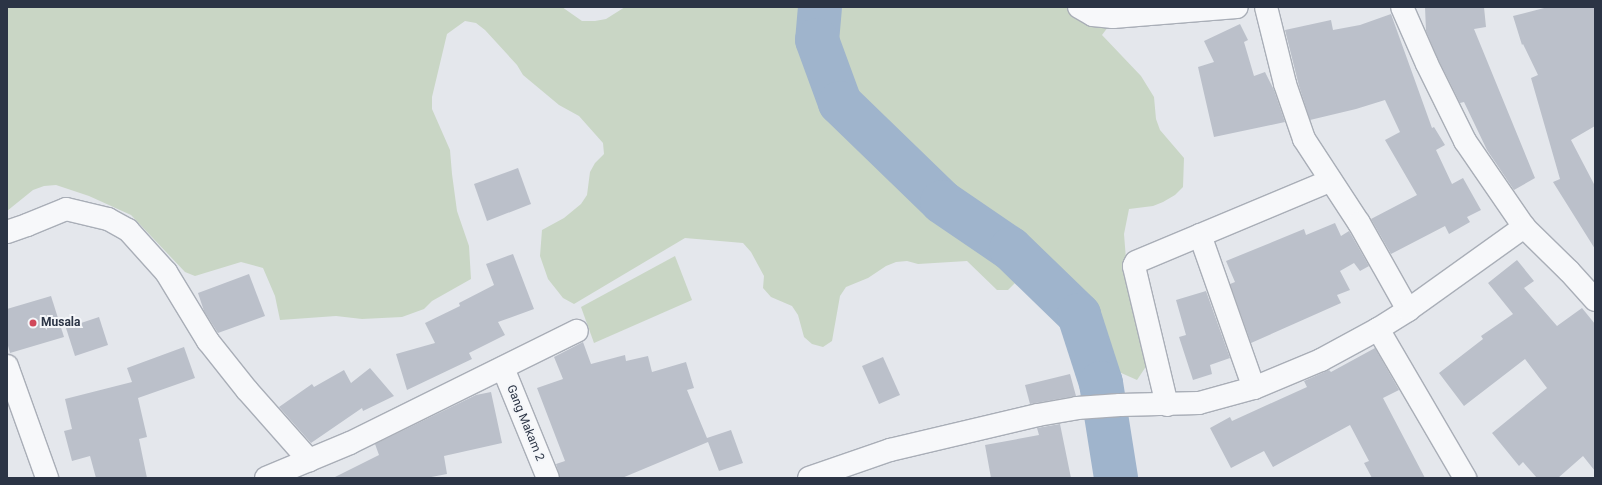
<!DOCTYPE html>
<style>
body{margin:0}
#map{position:relative;width:1602px;height:485px;overflow:hidden;background:#e4e7ec;font-family:Roboto,sans-serif}
div>[style]{position:absolute}
.green>*{inset:0;background:#c9d6c5}
.river>*{height:44px;margin:-22px;padding:0 22px;transform-origin:22px;border-radius:22px;background:#9fb4cc}
.building>*{inset:0;background:#bbc0ca}
.roads{filter:drop-shadow(1px 0 #a9aeb7) drop-shadow(-1px 0 #a9aeb7) drop-shadow(0 1px #a9aeb7) drop-shadow(0 -1px #a9aeb7)}
.street>*{height:22px;margin:-11px;padding:0 11px;transform-origin:11px;border-radius:11px;background:#f7f8fa}
.dots>*{width:11px;height:11px;translate:-50% -50%;box-sizing:border-box;border:2px solid #f4f6f9;border-radius:50%}
span{translate:-50% -50%;white-space:nowrap;text-align:center;line-height:1.15;-webkit-text-stroke:4px #f4f6f9;paint-order:stroke}
.poi-label{font-size:12px;color:#2b3445;font-weight:700}
.left{translate:0 -50%;text-align:left}
.street-label{font-size:12px;color:#2b3445}
.frame{position:absolute;inset:0;border:8px solid #2b3445;pointer-events:none}
</style>
<div id="map">
<div class="green">
<i style="clip-path:polygon(7px 7px,562px 7px,582px 21px,595px 21px,606px 19px,625px 7px,809px 7px,810px 56px,822px 90px,858px 147px,883px 172px,913px 190px,993px 252px,1012px 263px,1018px 272px,1016px 282px,1008px 290px,997px 290px,967px 261px,918px 264px,907px 261px,896px 262px,886px 266px,868px 278px,846px 287px,840px 296px,832px 341px,823px 347px,812px 344px,804px 337px,798px 315px,792px 306px,771px 297px,763px 288px,764px 276px,751px 252px,743px 243px,685px 238px,574px 304px,563px 298px,548px 279px,540px 256px,542px 230px,564px 218px,581px 204px,587px 195px,590px 172px,595px 163px,604px 154px,603px 143px,579px 116px,559px 105px,523px 75px,517px 65px,485px 30px,476px 23px,465px 21px,447px 34px,432px 97px,432px 109px,450px 150px,452px 174px,457px 211px,469px 246px,471px 279px,432px 301px,424px 309px,402px 317px,362px 319px,336px 316px,280px 320px,275px 296px,263px 268px,241px 262px,195px 276px,185px 272px,131px 215px,89px 196px,56px 185px,44px 186px,33px 190px,7px 211px)"></i>
<i style="clip-path:polygon(842px 7px,1123px 7px,1102px 35px,1141px 76px,1154px 97px,1156px 119px,1160px 130px,1184px 158px,1183px 187px,1175px 195px,1163px 202px,1153px 206px,1129px 209px,1124px 234px,1126px 259px,1135px 307px,1134px 318px,1143px 352px,1149px 362px,1137px 380px,1119px 372px,1090px 316px,1065px 282px,1006px 236px,932px 171px,849px 92px,828px 50px,834px 40px)"></i>
<i style="clip-path:polygon(675px 256px,692px 300px,594px 343px,581px 307px)"></i>
</div>
<div class="river">
<i style="left:820px;top:7px;width:33px;rotate:95deg"></i>
<i style="left:817px;top:40px;width:67px;rotate:69.9deg"></i>
<i style="left:840px;top:103px;width:142px;rotate:44.1deg"></i>
<i style="left:942px;top:202px;width:83px;rotate:34.3deg"></i>
<i style="left:1011px;top:249px;width:95px;rotate:44.1deg"></i>
<i style="left:1079px;top:315px;width:71px;rotate:72.1deg"></i>
<i style="left:1101px;top:383px;width:96px;rotate:81deg"></i>
</div>
<div class="building">
<i style="clip-path:polygon(1425px 7px,1484px 7px,1486px 27px,1474px 29px,1535px 178px,1514px 190px,1487px 150px,1464px 102px,1460px 103px,1438px 59px,1426px 31px)"></i>
<i style="clip-path:polygon(1548px 7px,1595px 7px,1595px 126px,1571px 140px,1595px 186px,1595px 249px,1553px 182px,1560px 179px,1531px 78px,1538px 75px,1523px 44px,1522px 45px,1513px 16px)"></i>
<i style="clip-path:polygon(1391px 14px,1432px 128px,1434px 127px,1445px 145px,1436px 150px,1452px 184px,1463px 178px,1481px 210px,1467px 217px,1470px 222px,1449px 234px,1445px 226px,1391px 254px,1371px 219px,1417px 195px,1385px 140px,1400px 132px,1385px 100px,1356px 109px,1310px 120px,1299px 86px,1285px 30px,1331px 20px,1333px 30px,1360px 25px)"></i>
<i style="clip-path:polygon(1240px 24px,1248px 40px,1244px 42px,1254px 76px,1265px 72px,1274px 90px,1285px 122px,1214px 137px,1198px 67px,1214px 62px,1204px 41px)"></i>
<i style="clip-path:polygon(518px 168px,531px 204px,487px 221px,474px 184px)"></i>
<i style="clip-path:polygon(1335px 223px,1341px 236px,1349px 231px,1369px 266px,1360px 271px,1354px 263px,1340px 271px,1350px 290px,1337px 295px,1341px 303px,1251px 343px,1230px 284px,1235px 282px,1226px 261px,1304px 229px,1306px 235px)"></i>
<i style="clip-path:polygon(513px 254px,534px 309px,498px 322px,505px 335px,469px 353px,472px 359px,407px 390px,396px 354px,435px 343px,425px 323px,460px 306px,459px 303px,494px 285px,486px 264px)"></i>
<i style="clip-path:polygon(1517px 260px,1534px 281px,1524px 288px,1557px 326px,1582px 308px,1595px 324px,1595px 471px,1583px 456px,1558px 478px,1537px 478px,1523px 462px,1519px 466px,1492px 433px,1547px 388px,1525px 359px,1464px 406px,1439px 373px,1483px 339px,1481px 336px,1513px 314px,1488px 283px)"></i>
<i style="clip-path:polygon(249px 274px,265px 316px,218px 333px,204px 311px,198px 293px)"></i>
<i style="clip-path:polygon(1206px 291px,1230px 358px,1210px 365px,1212px 374px,1193px 380px,1179px 337px,1186px 335px,1176px 300px)"></i>
<i style="clip-path:polygon(51px 296px,64px 337px,10px 353px,7px 342px,7px 309px)"></i>
<i style="clip-path:polygon(99px 317px,108px 345px,75px 356px,66px 328px)"></i>
<i style="clip-path:polygon(583px 342px,591px 364px,625px 355px,626px 361px,648px 356px,652px 372px,686px 362px,694px 388px,687px 390px,707px 438px,731px 430px,743px 463px,719px 471px,708px 442px,622px 478px,560px 478px,556px 464px,565px 461px,537px 388px,563px 379px,554px 357px)"></i>
<i style="clip-path:polygon(184px 347px,195px 378px,138px 398px,147px 437px,139px 439px,147px 478px,96px 478px,90px 456px,72px 461px,64px 431px,72px 429px,65px 399px,132px 382px,127px 368px)"></i>
<i style="clip-path:polygon(1375px 348px,1399px 390px,1383px 398px,1425px 478px,1372px 478px,1364px 463px,1369px 461px,1350px 425px,1273px 467px,1264px 451px,1231px 468px,1210px 428px,1230px 417px,1232px 421px,1307px 387px,1304px 381px,1329px 370px,1331px 372px)"></i>
<i style="clip-path:polygon(883px 357px,900px 395px,879px 404px,862px 366px)"></i>
<i style="clip-path:polygon(370px 368px,394px 396px,363px 411px,362px 408px,311px 443px,279px 407px,312px 384px,314px 387px,344px 370px,351px 383px)"></i>
<i style="clip-path:polygon(1070px 374px,1076px 396px,1030px 404px,1025px 385px)"></i>
<i style="clip-path:polygon(491px 392px,502px 443px,444px 456px,447px 474px,426px 478px,333px 478px,379px 455px,375px 444px,476px 395px)"></i>
<i style="clip-path:polygon(1060px 424px,1071px 478px,991px 478px,985px 445px,1039px 435px,1037px 428px)"></i>
</div>
<div class="roads">
<div class="street">
<i style="left:1079px;top:7px;width:16px;rotate:30deg"></i>
<i style="left:1093px;top:15px;width:20px;rotate:6deg"></i>
<i style="left:1113px;top:17px;width:124px;rotate:-4.6deg"></i>
<i style="left:1266px;top:7px;width:79px;rotate:76.1deg"></i>
<i style="left:1285px;top:84px;width:58px;rotate:70.9deg"></i>
<i style="left:1304px;top:139px;width:100px;rotate:56.8deg"></i>
<i style="left:1359px;top:223px;width:100px;rotate:60.6deg"></i>
<i style="left:1402px;top:7px;width:62px;rotate:66.3deg"></i>
<i style="left:1427px;top:64px;width:86px;rotate:63.7deg"></i>
<i style="left:1465px;top:141px;width:104px;rotate:55.5deg"></i>
<i style="left:1524px;top:227px;width:63px;rotate:44.4deg"></i>
<i style="left:1569px;top:271px;width:39px;rotate:48deg"></i>
<i style="left:7px;top:232px;width:21px;rotate:-19deg"></i>
<i style="left:27px;top:225px;width:42px;rotate:-22.3deg"></i>
<i style="left:66px;top:209px;width:43px;rotate:13.4deg"></i>
<i style="left:108px;top:219px;width:23px;rotate:29deg"></i>
<i style="left:128px;top:230px;width:57px;rotate:47.9deg"></i>
<i style="left:166px;top:272px;width:81px;rotate:58.7deg"></i>
<i style="left:208px;top:341px;width:63px;rotate:51.5deg"></i>
<i style="left:247px;top:390px;width:94px;rotate:48.5deg"></i>
<i style="left:1200px;top:235px;width:162px;rotate:70.6deg"></i>
<i style="left:1378px;top:329px;width:173px;rotate:59.7deg"></i>
<i style="left:7px;top:366px;width:119px;rotate:70.3deg"></i>
<i style="left:503px;top:368px;width:119px;rotate:67.8deg"></i>
<i style="left:1167px;top:405px;width:143px;rotate:-103.4deg"></i>
<i style="left:1134px;top:266px;width:4px;rotate:-63deg"></i>
<i style="left:1136px;top:262px;width:210px;rotate:-22.7deg"></i>
<i style="left:266px;top:478px;width:91px;rotate:-22.6deg"></i>
<i style="left:350px;top:443px;width:253px;rotate:-26.3deg"></i>
<i style="left:809px;top:478px;width:86px;rotate:-19.1deg"></i>
<i style="left:890px;top:450px;width:152px;rotate:-13.3deg"></i>
<i style="left:1038px;top:415px;width:40px;rotate:-10deg"></i>
<i style="left:1077px;top:408px;width:43px;rotate:-4deg"></i>
<i style="left:1120px;top:405px;width:79px;rotate:-1.5deg"></i>
<i style="left:1199px;top:403px;width:57px;rotate:-15.3deg"></i>
<i style="left:1254px;top:388px;width:73px;rotate:-22.7deg"></i>
<i style="left:1321px;top:360px;width:65px;rotate:-28.5deg"></i>
<i style="left:1378px;top:329px;width:36px;rotate:-32deg"></i>
<i style="left:1408px;top:310px;width:143px;rotate:-35.6deg"></i>
</div>
</div>
<div class="dots">
<i style="left:33px;top:323px;background:#d1495b"></i>
</div>
<div class="poi-label">
<span class="left" style="left:41px;top:323px">Musala</span>
</div>
<div class="street-label">
<span style="left:525px;top:423px;rotate:68deg">Gang Makam 2</span>
</div>
<div class="frame"></div>
</div>
